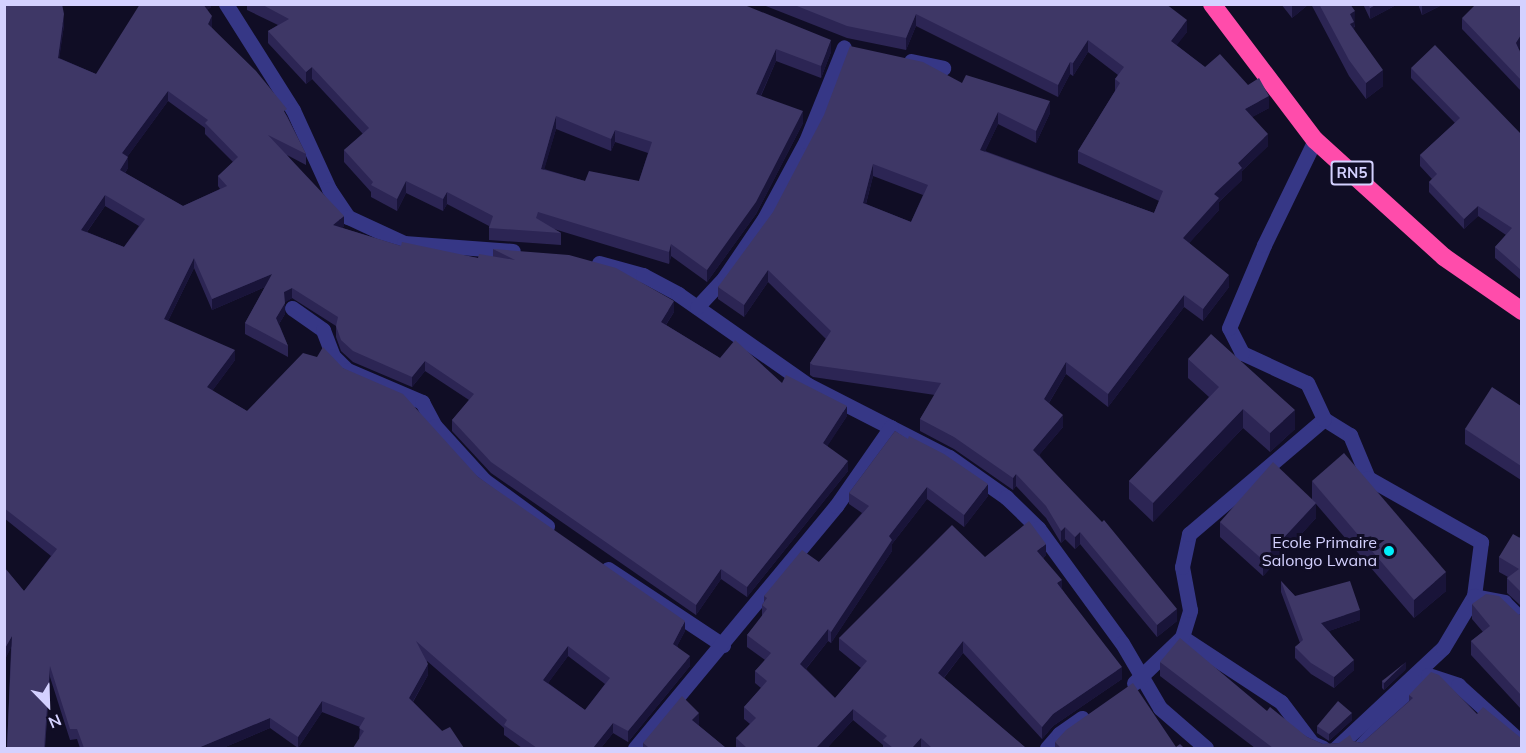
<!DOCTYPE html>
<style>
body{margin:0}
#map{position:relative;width:1526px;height:753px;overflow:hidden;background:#100d25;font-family:Mulish,sans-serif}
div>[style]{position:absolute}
.minor>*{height:15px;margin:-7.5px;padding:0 7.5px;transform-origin:7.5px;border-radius:7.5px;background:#363786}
.highway>*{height:18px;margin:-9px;padding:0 9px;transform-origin:9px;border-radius:9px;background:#ff4cab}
.wall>*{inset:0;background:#2c2554}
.shaded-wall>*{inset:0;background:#191439}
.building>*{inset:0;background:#3e3766}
.dots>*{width:16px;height:16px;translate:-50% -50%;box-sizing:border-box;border:3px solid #100d25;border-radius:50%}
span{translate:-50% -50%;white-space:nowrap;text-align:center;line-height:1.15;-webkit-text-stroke:6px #100d25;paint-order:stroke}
.shield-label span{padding:2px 4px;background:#100d25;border:2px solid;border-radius:4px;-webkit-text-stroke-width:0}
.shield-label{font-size:15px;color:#d4d1ff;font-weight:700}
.poi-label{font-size:16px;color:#d4d1ff}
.right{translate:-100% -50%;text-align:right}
.frame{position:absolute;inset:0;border:6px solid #d4d1ff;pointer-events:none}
.north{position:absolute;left:18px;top:675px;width:60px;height:60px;-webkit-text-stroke:4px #100d25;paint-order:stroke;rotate:157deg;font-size:16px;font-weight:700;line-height:24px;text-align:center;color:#d4d1ff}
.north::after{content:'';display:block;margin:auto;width:21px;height:27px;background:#d4d1ff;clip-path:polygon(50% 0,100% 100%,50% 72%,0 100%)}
</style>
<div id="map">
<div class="minor">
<i style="left:226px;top:4px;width:125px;rotate:57.7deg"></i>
<i style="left:293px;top:110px;width:87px;rotate:65.5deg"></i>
<i style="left:329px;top:189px;width:34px;rotate:56deg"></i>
<i style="left:348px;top:217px;width:62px;rotate:24.9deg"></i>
<i style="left:404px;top:243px;width:109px;rotate:4.2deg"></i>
<i style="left:911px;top:61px;width:33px;rotate:12deg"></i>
<i style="left:599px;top:263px;width:46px;rotate:15.3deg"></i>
<i style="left:643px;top:275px;width:40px;rotate:28deg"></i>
<i style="left:678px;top:294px;width:159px;rotate:35deg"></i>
<i style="left:808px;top:385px;width:158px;rotate:27.1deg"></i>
<i style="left:949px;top:457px;width:70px;rotate:35.1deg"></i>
<i style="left:1006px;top:497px;width:45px;rotate:44.1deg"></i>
<i style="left:1038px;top:528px;width:142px;rotate:53.9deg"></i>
<i style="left:1122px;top:643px;width:75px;rotate:59.7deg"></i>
<i style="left:1160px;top:708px;width:61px;rotate:41deg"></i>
<i style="left:697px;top:307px;width:40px;rotate:-47deg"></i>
<i style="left:724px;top:278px;width:71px;rotate:-55.9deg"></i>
<i style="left:764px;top:219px;width:89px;rotate:-61.7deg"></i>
<i style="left:806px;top:141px;width:101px;rotate:-68deg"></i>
<i style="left:292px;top:308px;width:38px;rotate:35deg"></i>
<i style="left:323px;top:330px;width:28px;rotate:69deg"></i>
<i style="left:333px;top:356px;width:20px;rotate:45deg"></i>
<i style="left:347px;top:370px;width:82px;rotate:23.1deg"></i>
<i style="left:422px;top:402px;width:27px;rotate:62deg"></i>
<i style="left:435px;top:426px;width:73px;rotate:47.8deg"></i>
<i style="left:484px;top:480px;width:78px;rotate:36.1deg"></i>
<i style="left:1324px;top:419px;width:31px;rotate:32deg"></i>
<i style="left:1350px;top:435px;width:47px;rotate:67.3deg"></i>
<i style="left:1368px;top:478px;width:130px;rotate:29.5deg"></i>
<i style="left:1481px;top:542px;width:54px;rotate:97.4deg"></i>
<i style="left:608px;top:569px;width:138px;rotate:33.5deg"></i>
<i style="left:1182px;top:637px;width:118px;rotate:33.3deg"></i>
<i style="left:1281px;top:702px;width:51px;rotate:52.9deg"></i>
<i style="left:1312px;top:743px;width:12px;rotate:24deg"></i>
<i style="left:1134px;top:683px;width:66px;rotate:-43.8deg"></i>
<i style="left:1182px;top:637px;width:28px;rotate:-73deg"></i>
<i style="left:1190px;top:610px;width:44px;rotate:-100.5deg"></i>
<i style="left:1182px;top:567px;width:34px;rotate:-78deg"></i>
<i style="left:1189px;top:534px;width:177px;rotate:-40.4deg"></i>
<i style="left:1324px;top:419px;width:40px;rotate:-115deg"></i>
<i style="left:1307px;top:383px;width:72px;rotate:-155.2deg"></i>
<i style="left:1242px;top:353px;width:28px;rotate:-117deg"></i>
<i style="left:1229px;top:328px;width:90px;rotate:-67.1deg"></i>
<i style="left:1264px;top:245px;width:117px;rotate:-64.1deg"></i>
<i style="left:635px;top:748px;width:315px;rotate:-50.3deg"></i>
<i style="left:836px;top:506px;width:96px;rotate:-55.2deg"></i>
<i style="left:1047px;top:748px;width:18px;rotate:-49deg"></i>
<i style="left:1059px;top:734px;width:28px;rotate:-35deg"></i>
<i style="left:1336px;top:748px;width:146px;rotate:-43.1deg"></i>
<i style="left:1443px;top:648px;width:61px;rotate:-59.2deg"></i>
<i style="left:1474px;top:596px;width:31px;rotate:11deg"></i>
<i style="left:1504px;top:602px;width:25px;rotate:45deg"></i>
<i style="left:1359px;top:748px;width:100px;rotate:-46.6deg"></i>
<i style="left:1428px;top:675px;width:32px;rotate:18deg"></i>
<i style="left:1458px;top:685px;width:86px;rotate:42.2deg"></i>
</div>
<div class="highway">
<i style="left:1212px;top:4px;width:171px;rotate:52.9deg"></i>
<i style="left:1315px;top:140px;width:174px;rotate:42.2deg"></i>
<i style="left:1444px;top:257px;width:95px;rotate:34.7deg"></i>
</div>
<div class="wall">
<i style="clip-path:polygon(evenodd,4px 4px,64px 25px,59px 58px,96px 74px,211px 4px,211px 7px,207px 10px,212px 27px,212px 28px,287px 116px,306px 154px,306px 165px,287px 155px,344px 226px,342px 228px,401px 246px,478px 258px,493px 257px,493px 249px,674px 312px,666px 325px,720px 358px,782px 383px,847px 416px,827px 446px,848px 471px,747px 597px,721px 579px,696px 615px,491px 473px,452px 431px,452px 420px,469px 400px,425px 371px,412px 387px,353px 362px,341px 351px,336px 337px,336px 326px,292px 298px,285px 302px,285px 314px,279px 324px,288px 346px,288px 357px,245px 334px,245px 323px,265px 287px,212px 310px,194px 268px,168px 321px,235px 360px,212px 391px,247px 411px,343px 368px,478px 477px,685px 631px,677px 646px,690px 666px,628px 742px,613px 733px,601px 748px,522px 748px,504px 735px,504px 728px,427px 661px,428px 675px,413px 702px,442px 731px,464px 748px,359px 738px,360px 727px,322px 712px,298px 748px,270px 728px,223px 748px,80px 748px,77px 739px,70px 740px,50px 677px,45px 748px,7px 748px,11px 647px,4px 661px,4px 567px,24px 591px,51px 556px,4px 518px,4px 4px,168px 101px,205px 128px,205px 134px,233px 162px,218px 176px,218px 186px,220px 189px,183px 206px,125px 173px,128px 168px,127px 157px,168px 101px,4px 4px,105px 206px,139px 226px,124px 247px,87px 232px,105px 206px,4px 4px,568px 656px,605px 684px,585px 710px,548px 683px,568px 656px)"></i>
<i style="clip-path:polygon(evenodd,247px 4px,742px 4px,831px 52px,821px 78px,776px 61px,761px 96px,803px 123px,756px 214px,707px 282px,671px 256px,669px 264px,554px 229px,561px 233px,561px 245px,489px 240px,489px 226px,447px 204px,443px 211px,406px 193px,397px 211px,371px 197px,371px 192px,344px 162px,344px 150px,363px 134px,312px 79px,306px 84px,268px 43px,268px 31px,278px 25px,247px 10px,247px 4px,556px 129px,611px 151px,615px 142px,648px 153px,639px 181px,585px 181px,544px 169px,556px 129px)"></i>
<i style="clip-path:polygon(evenodd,761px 4px,1166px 4px,1187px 32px,1176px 45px,1205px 67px,1269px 108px,1252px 117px,1268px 146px,1242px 171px,1242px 180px,1219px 202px,1219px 210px,1189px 243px,1229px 287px,1203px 321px,1184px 307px,1108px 407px,1066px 374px,1049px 403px,1063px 427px,1039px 455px,1177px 621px,1157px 637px,1080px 544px,1075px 549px,1065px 539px,1061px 543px,1046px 518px,1016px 486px,1013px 490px,954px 449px,920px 431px,920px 419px,935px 395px,813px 377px,810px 375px,810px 363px,826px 339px,768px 282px,744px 317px,718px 299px,718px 287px,962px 83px,1050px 113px,1036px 143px,998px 124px,985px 151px,1154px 213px,1159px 201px,1078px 163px,1078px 151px,1115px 91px,1115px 79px,1118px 75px,1088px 52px,1073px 76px,1070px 74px,1058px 97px,916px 26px,906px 50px,847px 38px,761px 4px,873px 176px,923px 195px,911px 222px,866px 204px,873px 176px)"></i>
<i style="clip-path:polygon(1281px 4px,1309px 4px,1292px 18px)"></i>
<i style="clip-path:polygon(1311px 4px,1350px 4px,1355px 27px,1354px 27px,1354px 30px,1383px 86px,1366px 99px,1349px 76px)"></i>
<i style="clip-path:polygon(1363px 4px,1398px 4px,1370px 19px)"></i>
<i style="clip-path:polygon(1418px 4px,1444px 4px,1422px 15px)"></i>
<i style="clip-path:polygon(1462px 18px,1519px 49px,1521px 54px,1521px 91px,1462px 29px)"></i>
<i style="clip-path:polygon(1411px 68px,1521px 134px,1521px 280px,1495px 258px,1495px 247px,1506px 235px,1478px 216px,1464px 229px,1429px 192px,1429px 182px,1432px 179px,1420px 166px,1420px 155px,1455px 123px,1411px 78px)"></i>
<i style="clip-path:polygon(1188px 359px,1295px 429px,1270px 452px,1243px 428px,1153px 522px,1129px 499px,1129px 481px,1209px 397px,1188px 378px)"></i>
<i style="clip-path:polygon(1521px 406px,1521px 480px,1465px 444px,1465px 429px)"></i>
<i style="clip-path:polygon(895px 431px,988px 496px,964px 527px,927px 499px,892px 544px,892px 551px,831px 643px,828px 641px,806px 669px,835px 698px,861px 668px,839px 650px,839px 638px,985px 557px,1046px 555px,1043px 558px,1062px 589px,1122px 679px,1053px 726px,1042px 739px,963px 653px,944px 678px,1026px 748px,883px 748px,883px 745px,853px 720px,827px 748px,736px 748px,736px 738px,750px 724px,744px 719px,744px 707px,761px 688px,755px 683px,755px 671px,765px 660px,747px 647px,747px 635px,762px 617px,762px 605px,764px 602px,764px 596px,819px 562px,862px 513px,849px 504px,849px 493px)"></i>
<i style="clip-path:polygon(1312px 481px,1446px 591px,1414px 618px,1316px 504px,1316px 518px,1263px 576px,1220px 537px,1220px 522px,1312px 499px)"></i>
<i style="clip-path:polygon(1521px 536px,1521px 606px,1507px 593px,1507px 578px,1508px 577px,1499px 572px,1499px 557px)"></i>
<i style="clip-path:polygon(1281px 581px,1295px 596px,1360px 620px,1329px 631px,1354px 670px,1334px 688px,1311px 674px,1295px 658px,1295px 647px,1300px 643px,1281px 592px)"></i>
<i style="clip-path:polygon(1472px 604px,1519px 615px,1521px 613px,1521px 709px,1471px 655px,1471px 641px,1483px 632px,1472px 619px)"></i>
<i style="clip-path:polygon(1160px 662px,1267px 711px,1307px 737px,1323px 744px,1339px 743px,1353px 741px,1362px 743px,1409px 701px,1409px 695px,1477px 714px,1521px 748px,1255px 748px,1160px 676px)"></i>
<i style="clip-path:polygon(1406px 669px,1384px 690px,1382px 688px,1382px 681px)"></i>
<i style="clip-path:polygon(1352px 720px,1329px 741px,1317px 733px,1317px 726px)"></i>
<i style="clip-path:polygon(699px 724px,698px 725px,726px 748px,643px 748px,643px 743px)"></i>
<i style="clip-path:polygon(1055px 742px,1176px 747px,1184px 748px,1055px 748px)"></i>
</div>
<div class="shaded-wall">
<i style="clip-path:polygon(202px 4px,211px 4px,211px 7px,202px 14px)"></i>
<i style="clip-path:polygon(1292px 4px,1309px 4px,1292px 18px)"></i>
<i style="clip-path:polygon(1377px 4px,1398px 4px,1370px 19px,1370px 8px)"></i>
<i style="clip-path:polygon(1422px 4px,1444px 4px,1422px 15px)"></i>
<i style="clip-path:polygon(1355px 11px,1354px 38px,1350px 40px,1350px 14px)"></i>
<i style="clip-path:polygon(64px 14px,64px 25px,58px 68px,58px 58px)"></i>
<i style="clip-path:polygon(916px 14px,916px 26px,906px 50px,906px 38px)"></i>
<i style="clip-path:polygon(212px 16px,212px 27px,208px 34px,208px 24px)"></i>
<i style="clip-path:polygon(1187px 20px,1187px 32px,1171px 53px,1171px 41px)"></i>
<i style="clip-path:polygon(1521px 35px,1521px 46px,1516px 53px,1516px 43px)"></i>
<i style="clip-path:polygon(831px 40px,831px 52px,821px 78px,821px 66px)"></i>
<i style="clip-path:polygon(1088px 40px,1088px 52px,1073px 76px,1073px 63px)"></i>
<i style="clip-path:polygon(776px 49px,776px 61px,756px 106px,756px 94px)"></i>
<i style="clip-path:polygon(1070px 62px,1070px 74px,1058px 97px,1058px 85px)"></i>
<i style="clip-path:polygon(312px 67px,312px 79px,306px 84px,306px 72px)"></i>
<i style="clip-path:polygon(1383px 70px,1383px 86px,1366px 99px,1366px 83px)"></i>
<i style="clip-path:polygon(168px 91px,168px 101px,122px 164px,122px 153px)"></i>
<i style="clip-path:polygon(1269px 96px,1269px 108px,1245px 121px,1245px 109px)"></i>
<i style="clip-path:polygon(1050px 101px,1050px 113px,1036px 143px,1036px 131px)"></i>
<i style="clip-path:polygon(803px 111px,803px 123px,756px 214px,707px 282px,707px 270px)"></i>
<i style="clip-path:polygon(998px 112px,998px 124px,980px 162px,980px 150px)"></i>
<i style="clip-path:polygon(556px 116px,556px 129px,541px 181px,541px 169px)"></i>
<i style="clip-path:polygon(615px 130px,615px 142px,611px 151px,611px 139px)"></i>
<i style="clip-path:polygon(1268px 134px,1268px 146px,1242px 171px,1242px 180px,1219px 202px,1219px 210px,1183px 250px,1183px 238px,1214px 194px,1238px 163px)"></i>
<i style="clip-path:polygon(128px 157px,128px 168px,120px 180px,120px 170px)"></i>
<i style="clip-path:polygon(873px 164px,873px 176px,863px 215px,863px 203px)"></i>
<i style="clip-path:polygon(406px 181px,406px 193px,397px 211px,397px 199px)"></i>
<i style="clip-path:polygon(447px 192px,447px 204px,443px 211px,443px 199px)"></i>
<i style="clip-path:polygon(105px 195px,105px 206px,81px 240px,81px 230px)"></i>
<i style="clip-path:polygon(1478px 206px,1478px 216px,1464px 229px,1464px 219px)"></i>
<i style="clip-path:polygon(344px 216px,344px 226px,333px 236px,333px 225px)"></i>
<i style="clip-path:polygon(671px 244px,671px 256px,669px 264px,669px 252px)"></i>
<i style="clip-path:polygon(194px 258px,194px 268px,164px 329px,164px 319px)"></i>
<i style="clip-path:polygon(768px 270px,768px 282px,744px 317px,744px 305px)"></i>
<i style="clip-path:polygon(272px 274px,272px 284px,212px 310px,212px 299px)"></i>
<i style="clip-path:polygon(1229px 275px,1229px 287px,1203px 321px,1203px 309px)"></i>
<i style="clip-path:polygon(292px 288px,292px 298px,284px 303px,284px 292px)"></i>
<i style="clip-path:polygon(1184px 295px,1184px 307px,1108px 407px,1108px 394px)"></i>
<i style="clip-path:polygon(674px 301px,674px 312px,661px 332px,661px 322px)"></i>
<i style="clip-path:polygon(285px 303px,285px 314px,276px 329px,276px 318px)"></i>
<i style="clip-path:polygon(235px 350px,235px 360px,207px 398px,207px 387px)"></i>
<i style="clip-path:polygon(425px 361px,425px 371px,412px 387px,412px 377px)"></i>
<i style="clip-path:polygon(1066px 362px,1066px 374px,1044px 411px,1044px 399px)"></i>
<i style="clip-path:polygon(847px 406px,847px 416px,823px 453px,823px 443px)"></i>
<i style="clip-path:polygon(1243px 409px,1243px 428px,1153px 522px,1153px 503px)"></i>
<i style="clip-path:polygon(1295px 410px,1295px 429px,1270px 452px,1270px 433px)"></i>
<i style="clip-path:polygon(1063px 415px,1063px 427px,1033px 462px,1033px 450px)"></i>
<i style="clip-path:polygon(848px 461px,848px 471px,747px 597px,747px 587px)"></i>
<i style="clip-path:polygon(1016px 474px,1016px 486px,1013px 490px,1013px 478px)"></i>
<i style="clip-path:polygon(988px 484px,988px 496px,964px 527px,964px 515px)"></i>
<i style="clip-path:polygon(927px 487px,927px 499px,892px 544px,892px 551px,831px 643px,831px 632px,889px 536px)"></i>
<i style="clip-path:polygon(1316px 503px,1316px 518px,1263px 576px,1263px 560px)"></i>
<i style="clip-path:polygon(1065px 527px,1065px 539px,1061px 543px,1061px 531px)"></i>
<i style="clip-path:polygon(1080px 532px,1080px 544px,1075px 549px,1075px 537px)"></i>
<i style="clip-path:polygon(1046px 544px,1046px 555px,1037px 563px,1037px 551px)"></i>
<i style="clip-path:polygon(721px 569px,721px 579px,696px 615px,696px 605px)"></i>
<i style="clip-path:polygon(1446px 572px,1446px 591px,1414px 618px,1414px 600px)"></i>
<i style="clip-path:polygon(1062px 580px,1062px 591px,1057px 583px)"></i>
<i style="clip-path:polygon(1177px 609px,1177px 621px,1157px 637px,1157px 625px)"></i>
<i style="clip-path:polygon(1360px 610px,1360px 620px,1321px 634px,1321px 623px)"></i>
<i style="clip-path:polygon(685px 621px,685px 631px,673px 654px,673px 644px)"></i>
<i style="clip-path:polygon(828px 629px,828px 641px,800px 676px,800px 664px)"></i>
<i style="clip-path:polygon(12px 636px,12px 646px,4px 661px,4px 650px)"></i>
<i style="clip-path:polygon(963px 641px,963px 653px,938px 685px,938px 673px)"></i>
<i style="clip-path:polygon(568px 646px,568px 656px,543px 690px,543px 680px)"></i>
<i style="clip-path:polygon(690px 656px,690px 666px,628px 742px,628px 731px)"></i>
<i style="clip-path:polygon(1354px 660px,1354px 670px,1334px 688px,1334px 677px)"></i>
<i style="clip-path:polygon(1406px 662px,1406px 669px,1384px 690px,1384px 683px)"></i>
<i style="clip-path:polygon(428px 664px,428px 675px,409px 708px,409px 698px)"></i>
<i style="clip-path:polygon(50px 666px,50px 677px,44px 748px)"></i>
<i style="clip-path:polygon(1122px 667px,1122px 679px,1053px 726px,1042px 739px,1042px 727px,1053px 714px)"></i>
<i style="clip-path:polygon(322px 701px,322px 712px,298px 748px,298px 737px)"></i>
<i style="clip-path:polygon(853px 709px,853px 720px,827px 748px,816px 748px)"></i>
<i style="clip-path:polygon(699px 713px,699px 724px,692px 731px,692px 720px)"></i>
<i style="clip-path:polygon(1352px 713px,1352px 720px,1329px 741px,1329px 734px)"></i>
<i style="clip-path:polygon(270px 718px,270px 728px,223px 748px,198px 748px)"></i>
<i style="clip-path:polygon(613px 723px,613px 733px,601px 748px,593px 748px)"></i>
<i style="clip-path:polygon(921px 738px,921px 748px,912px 748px)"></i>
</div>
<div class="building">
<i style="clip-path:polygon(evenodd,4px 4px,62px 4px,64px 14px,58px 58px,96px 74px,140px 4px,203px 4px,212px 16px,208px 24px,256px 71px,287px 109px,284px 111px,306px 154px,268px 135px,344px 216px,333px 225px,401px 246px,402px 242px,407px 243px,478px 258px,479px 254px,515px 260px,493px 249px,569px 255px,616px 268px,674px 301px,661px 322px,720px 358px,735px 340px,782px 383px,786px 375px,847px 406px,823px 443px,848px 461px,747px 587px,721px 569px,696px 605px,491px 462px,452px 420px,474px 394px,425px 361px,412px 377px,353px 351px,341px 340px,336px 326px,338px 317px,292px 288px,284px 292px,285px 303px,276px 318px,288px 346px,245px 323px,272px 274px,212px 299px,194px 258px,164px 319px,235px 350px,207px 387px,247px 411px,303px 353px,317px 357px,323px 347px,343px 368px,403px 394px,478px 477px,685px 621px,673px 644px,690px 656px,628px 731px,613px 723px,593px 748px,537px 748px,504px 725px,507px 720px,416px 641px,428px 664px,409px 698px,442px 731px,450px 727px,464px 748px,353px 748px,364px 731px,359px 728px,365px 718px,322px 701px,298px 737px,270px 718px,198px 748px,84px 748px,77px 729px,70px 729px,50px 666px,44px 748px,7px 748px,12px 636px,4px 650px,4px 567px,24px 591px,57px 549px,4px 508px,4px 4px,168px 91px,208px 120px,205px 123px,238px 157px,218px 176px,227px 186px,183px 206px,120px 170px,128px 157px,122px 153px,168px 91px,4px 4px,105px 195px,145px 219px,124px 247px,81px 230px,105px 195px,4px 4px,568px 646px,610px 678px,585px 710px,543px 680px,568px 646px)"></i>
<i style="clip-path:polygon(evenodd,261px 4px,742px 4px,831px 40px,821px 66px,776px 49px,756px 94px,803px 111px,756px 202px,707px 270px,671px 244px,669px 252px,538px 212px,536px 218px,561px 233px,489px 228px,493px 216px,447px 192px,443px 199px,406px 181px,397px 199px,371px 185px,373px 182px,344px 150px,369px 128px,312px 67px,306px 72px,268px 31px,289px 19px,261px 4px,556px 116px,611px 139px,615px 130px,652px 142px,639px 181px,589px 171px,585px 181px,541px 169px,556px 116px)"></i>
<i style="clip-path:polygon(evenodd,792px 4px,1166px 4px,1187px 20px,1171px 41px,1205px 67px,1220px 54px,1248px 85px,1259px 78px,1269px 96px,1245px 109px,1268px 134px,1238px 163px,1242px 168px,1214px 194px,1219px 198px,1183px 238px,1229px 275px,1203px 309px,1184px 295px,1108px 394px,1066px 362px,1044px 399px,1063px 415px,1033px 450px,1102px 522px,1104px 520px,1177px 609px,1157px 625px,1080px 532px,1075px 537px,1065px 527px,1061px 531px,1046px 506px,1016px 474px,1013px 478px,954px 437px,920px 419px,941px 383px,813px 365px,810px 363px,831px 331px,768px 270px,744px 305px,718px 287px,773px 212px,824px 115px,850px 46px,923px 62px,962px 83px,966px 75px,1050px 101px,1036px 131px,998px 112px,980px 150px,1154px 213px,1163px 191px,1078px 151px,1120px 83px,1115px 79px,1124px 67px,1088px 40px,1073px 63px,1070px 62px,1058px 85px,916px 14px,906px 38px,847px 26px,792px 4px,873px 164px,928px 185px,911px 222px,863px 203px,873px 164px)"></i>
<i style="clip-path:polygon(1319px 4px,1350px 4px,1355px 11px,1350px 14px,1354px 22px,1350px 24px,1383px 70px,1366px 83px,1349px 60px)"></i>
<i style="clip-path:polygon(1368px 4px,1377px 4px,1370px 8px)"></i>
<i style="clip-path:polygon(1476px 4px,1521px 4px,1521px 35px,1516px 43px,1521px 54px,1521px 80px,1462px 18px)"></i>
<i style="clip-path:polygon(1435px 45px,1521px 134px,1521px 270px,1495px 247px,1512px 228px,1478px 206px,1464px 219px,1429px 182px,1437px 174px,1420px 155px,1460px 118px,1411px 68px)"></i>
<i style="clip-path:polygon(1211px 334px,1295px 410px,1270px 433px,1243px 409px,1153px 503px,1129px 481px,1219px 387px,1188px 359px)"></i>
<i style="clip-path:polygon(1492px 387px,1521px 406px,1521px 466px,1465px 429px)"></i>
<i style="clip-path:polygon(895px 431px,908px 439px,909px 436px,944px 454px,988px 484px,964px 515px,927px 487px,889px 536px,892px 540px,831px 632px,828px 629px,800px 664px,835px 698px,867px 661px,839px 638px,952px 525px,985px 557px,1029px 521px,1046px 544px,1037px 551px,1062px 580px,1057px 583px,1122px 667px,1053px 714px,1042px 727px,963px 641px,938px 673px,1026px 748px,932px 748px,921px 738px,912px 748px,893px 748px,883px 740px,887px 736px,853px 709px,816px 748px,747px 748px,736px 738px,756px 718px,744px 707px,767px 681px,755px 671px,771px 653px,747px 635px,767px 609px,762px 605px,767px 598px,764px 596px,802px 550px,819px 562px,869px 506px,849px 493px)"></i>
<i style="clip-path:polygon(1344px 453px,1446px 572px,1414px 600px,1312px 481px)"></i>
<i style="clip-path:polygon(1273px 462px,1316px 503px,1263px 560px,1220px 522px)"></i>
<i style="clip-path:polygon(1513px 534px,1520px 538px,1521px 536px,1521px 592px,1507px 578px,1519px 569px,1499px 557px)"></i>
<i style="clip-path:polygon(1281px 581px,1295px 596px,1350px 581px,1360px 610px,1321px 623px,1354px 660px,1334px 677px,1311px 663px,1295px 647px,1303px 640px)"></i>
<i style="clip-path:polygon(1486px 594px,1499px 596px,1519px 615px,1521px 613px,1521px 695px,1471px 641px,1490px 626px,1472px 604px)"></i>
<i style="clip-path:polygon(1180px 638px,1267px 711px,1270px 707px,1307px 737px,1323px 744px,1339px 743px,1350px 735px,1353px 741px,1362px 743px,1413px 698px,1409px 695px,1431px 672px,1439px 675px,1477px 714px,1483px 707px,1521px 738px,1521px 748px,1273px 748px,1160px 662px)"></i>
<i style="clip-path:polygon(1406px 662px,1384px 683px,1382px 681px)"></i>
<i style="clip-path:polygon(1133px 683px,1176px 747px,1180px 744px,1184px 748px,1061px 748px,1055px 742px,1066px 730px)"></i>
<i style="clip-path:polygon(682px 696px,699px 713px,692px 720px,726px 748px,647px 748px,648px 747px,643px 743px)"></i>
<i style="clip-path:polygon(1338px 701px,1352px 713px,1329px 734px,1317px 726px)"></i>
</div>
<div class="dots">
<i style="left:1389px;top:551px;background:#00effc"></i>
</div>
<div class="shield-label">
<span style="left:1352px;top:173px">RN5</span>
</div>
<div class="poi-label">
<span class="right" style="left:1377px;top:551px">Ecole Primaire<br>Salongo Lwana</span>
</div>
<div class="frame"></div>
<div class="north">N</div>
</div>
